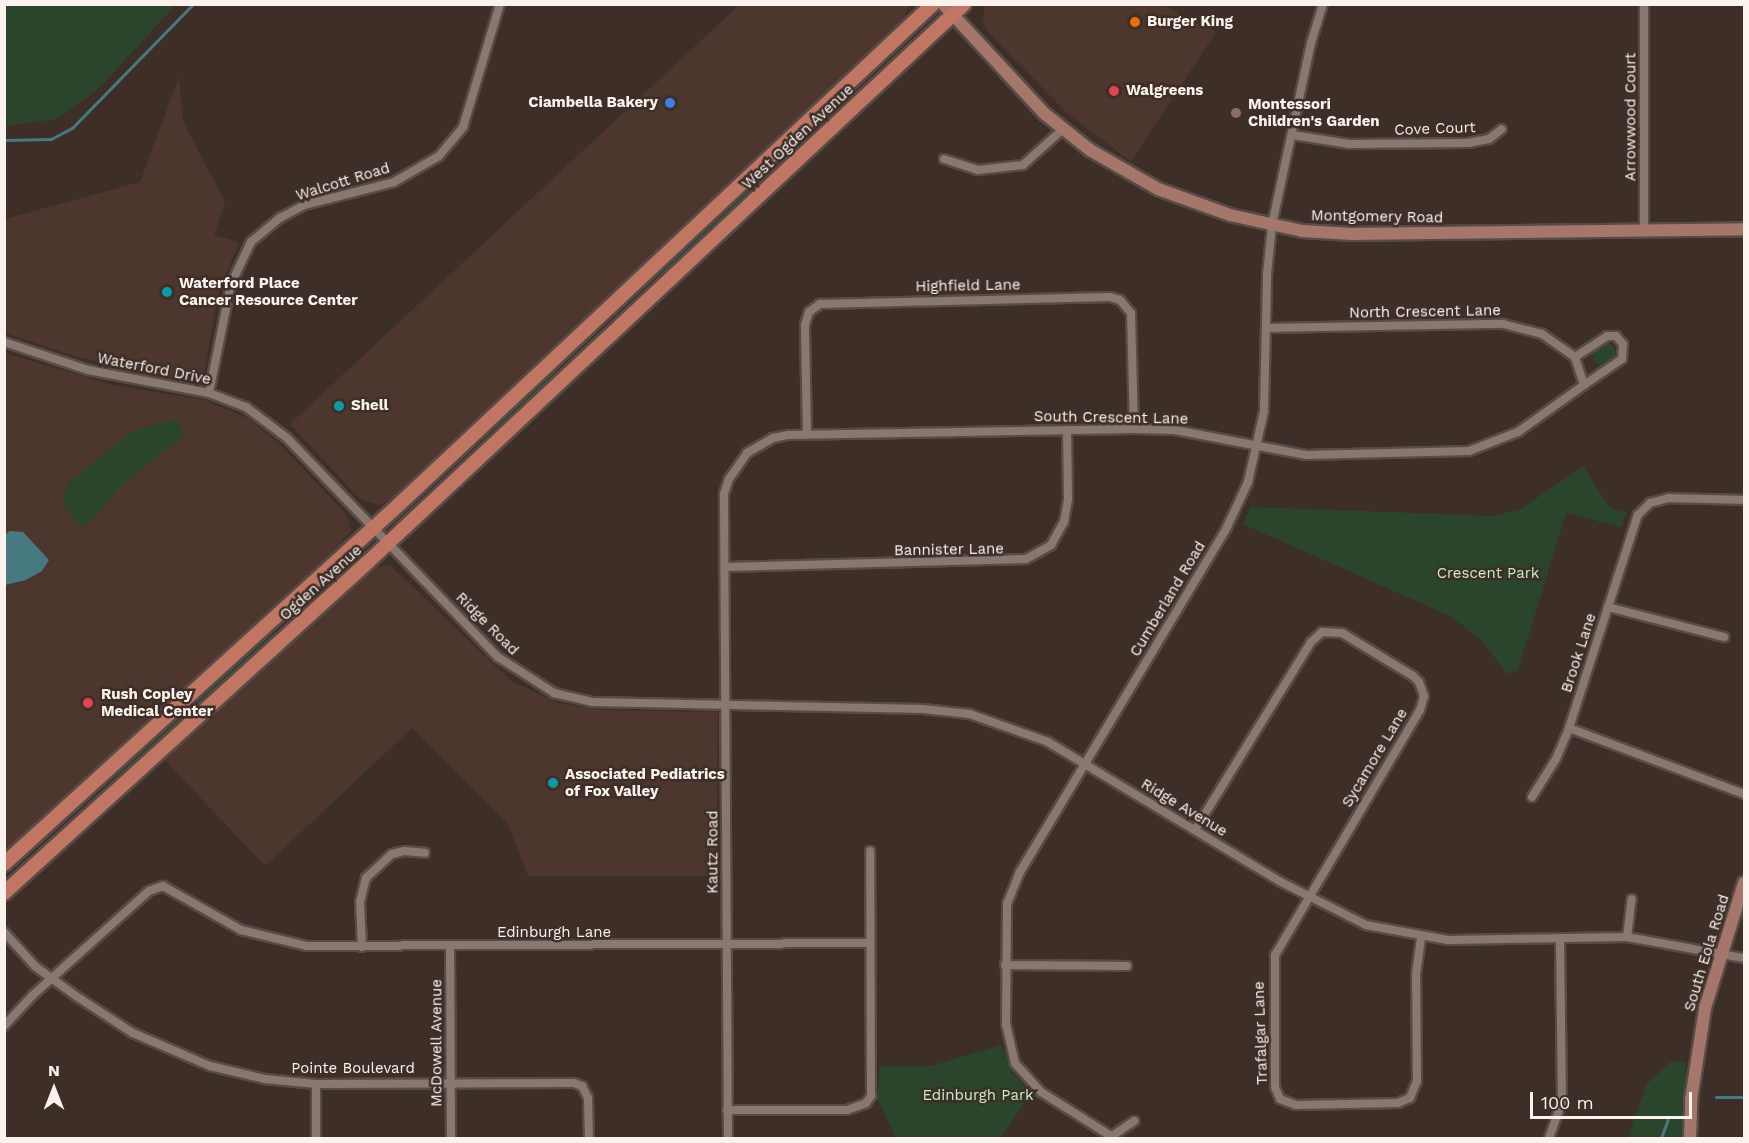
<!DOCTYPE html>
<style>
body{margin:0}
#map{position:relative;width:1749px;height:1143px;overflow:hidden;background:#3d2f28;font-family:"Work Sans",sans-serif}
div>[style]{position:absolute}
.built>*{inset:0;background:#4c362d}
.green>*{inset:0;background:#2b452d}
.round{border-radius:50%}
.water>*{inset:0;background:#467a80}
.stream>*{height:3px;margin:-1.5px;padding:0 1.5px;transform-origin:1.5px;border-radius:1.5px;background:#467a80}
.roads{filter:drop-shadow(2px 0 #584b46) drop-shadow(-2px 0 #584b46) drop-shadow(0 2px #584b46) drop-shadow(0 -2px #584b46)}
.street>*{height:8px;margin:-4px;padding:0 4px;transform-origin:4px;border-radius:4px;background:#897870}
.secondary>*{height:12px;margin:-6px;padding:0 6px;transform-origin:6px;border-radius:6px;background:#a5776a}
.primary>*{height:14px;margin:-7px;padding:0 7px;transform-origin:7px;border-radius:7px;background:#c17664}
.dots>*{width:16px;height:16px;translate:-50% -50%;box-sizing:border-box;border:3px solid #3d2f28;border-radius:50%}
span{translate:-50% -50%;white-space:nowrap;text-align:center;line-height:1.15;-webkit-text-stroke:5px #3d2f28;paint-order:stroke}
.poi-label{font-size:15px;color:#fbf1ed;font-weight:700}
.left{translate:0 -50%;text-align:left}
.right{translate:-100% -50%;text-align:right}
.street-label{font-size:15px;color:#fbf1ed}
.park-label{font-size:15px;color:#bef3c2}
.frame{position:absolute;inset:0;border:6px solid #fbf1ed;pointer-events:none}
.north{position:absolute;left:24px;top:1059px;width:60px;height:60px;-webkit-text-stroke:4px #3d2f28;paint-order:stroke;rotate:0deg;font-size:16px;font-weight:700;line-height:24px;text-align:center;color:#fbf1ed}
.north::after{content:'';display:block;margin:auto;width:21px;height:27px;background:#fbf1ed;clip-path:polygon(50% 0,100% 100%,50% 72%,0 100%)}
.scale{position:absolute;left:1530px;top:1092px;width:162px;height:27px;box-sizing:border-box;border:3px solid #fbf1ed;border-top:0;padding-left:8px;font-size:18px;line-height:21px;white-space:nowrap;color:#fbf1ed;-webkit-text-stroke:4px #3d2f28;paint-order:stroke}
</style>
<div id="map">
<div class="built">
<i style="clip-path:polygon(739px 5px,909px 5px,904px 18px,891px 32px,396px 497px,379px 505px,360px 499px,290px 424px)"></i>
<i style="clip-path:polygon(985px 5px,1163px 5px,1216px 32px,1131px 162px,1066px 112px,988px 32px,983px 23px)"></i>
<i style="clip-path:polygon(179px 77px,183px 121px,225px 202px,214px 235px,239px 242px,218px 294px,202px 384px,77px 357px,5px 333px,5px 219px,140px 182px)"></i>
<i style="clip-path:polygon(5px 353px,112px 385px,204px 400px,248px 418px,281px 445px,347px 515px,351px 530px,326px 562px,5px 854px)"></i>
<i style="clip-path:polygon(390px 565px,511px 681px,558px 703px,603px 710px,718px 712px,716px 876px,528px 876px,508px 824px,412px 728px,265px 866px,163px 758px,371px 568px)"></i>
</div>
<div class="green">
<i style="clip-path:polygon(4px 5px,5px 4px,176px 5px,98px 89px,57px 119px,5px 126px)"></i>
<i style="clip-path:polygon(766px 170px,770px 174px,663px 277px,657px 272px)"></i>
<i style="clip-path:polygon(587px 338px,520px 411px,456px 471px,521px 400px)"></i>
<i class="round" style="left:1592px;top:342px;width:24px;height:24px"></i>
<i style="clip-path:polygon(170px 420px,180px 421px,183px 436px,121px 486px,91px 522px,84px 526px,78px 524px,62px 502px,68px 483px,131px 432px)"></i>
<i style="clip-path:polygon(1583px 466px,1610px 508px,1627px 512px,1621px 527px,1566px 513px,1518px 670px,1507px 674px,1483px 642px,1452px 617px,1243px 524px,1251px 507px,1495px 516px,1521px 509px)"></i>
<i style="clip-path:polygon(304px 601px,232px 676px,73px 819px,158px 734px)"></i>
<i style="clip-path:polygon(1001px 1045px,1013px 1073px,1031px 1093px,1001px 1138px,896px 1138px,877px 1098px,880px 1066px,931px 1066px)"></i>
<i style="clip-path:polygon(1670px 1062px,1686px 1062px,1685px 1138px,1628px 1138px,1646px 1085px)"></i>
</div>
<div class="water">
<i style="clip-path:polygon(10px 531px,23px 532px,49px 560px,42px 571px,26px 580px,5px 585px,5px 534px)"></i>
</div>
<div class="stream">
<i style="left:4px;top:140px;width:47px;rotate:-1.2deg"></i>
<i style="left:51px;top:139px;width:24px;rotate:-28deg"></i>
<i style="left:72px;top:128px;width:173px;rotate:-45.7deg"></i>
<i style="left:1716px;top:1097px;width:28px"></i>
<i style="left:1661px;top:1138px;width:20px;rotate:-70deg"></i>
</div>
<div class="roads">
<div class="street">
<i style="left:1293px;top:135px;width:57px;rotate:9.1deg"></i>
<i style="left:1349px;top:144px;width:119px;rotate:-0.5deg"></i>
<i style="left:1468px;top:143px;width:21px;rotate:-11deg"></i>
<i style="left:1489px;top:139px;width:16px;rotate:-38deg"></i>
<i style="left:944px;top:159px;width:36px;rotate:18deg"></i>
<i style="left:978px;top:170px;width:45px;rotate:-6.3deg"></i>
<i style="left:1023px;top:165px;width:54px;rotate:-42deg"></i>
<i style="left:1644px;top:231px;width:227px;rotate:-90deg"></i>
<i style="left:1266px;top:328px;width:237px;rotate:-1deg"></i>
<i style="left:1503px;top:324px;width:40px;rotate:14.4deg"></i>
<i style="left:1542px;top:334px;width:40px;rotate:34.9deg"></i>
<i style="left:4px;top:342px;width:89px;rotate:18.4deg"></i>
<i style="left:88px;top:370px;width:123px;rotate:10.8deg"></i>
<i style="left:209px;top:393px;width:40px;rotate:21deg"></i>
<i style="left:246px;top:407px;width:51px;rotate:37.1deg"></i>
<i style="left:287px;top:438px;width:304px;rotate:46.1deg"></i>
<i style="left:498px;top:657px;width:67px;rotate:32.7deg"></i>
<i style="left:554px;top:693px;width:39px;rotate:13deg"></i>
<i style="left:592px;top:702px;width:331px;rotate:1.2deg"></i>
<i style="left:923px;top:709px;width:47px;rotate:6.1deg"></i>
<i style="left:970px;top:714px;width:83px;rotate:19.7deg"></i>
<i style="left:1048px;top:742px;width:270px;rotate:31deg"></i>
<i style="left:1279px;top:881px;width:97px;rotate:26.8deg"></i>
<i style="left:1366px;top:925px;width:83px;rotate:10.4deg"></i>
<i style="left:1448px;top:940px;width:179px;rotate:-1deg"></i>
<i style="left:1627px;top:937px;width:119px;rotate:10.2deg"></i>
<i style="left:1575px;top:357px;width:38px;rotate:-33deg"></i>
<i style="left:1607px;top:336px;width:9px"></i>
<i style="left:1616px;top:336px;width:11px;rotate:49deg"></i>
<i style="left:1623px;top:344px;width:15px;rotate:94deg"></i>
<i style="left:1622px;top:359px;width:46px;rotate:145.6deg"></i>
<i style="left:209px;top:393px;width:111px;rotate:-78.6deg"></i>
<i style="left:231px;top:284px;width:47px;rotate:-64.5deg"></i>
<i style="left:251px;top:242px;width:38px;rotate:-40deg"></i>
<i style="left:280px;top:218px;width:27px;rotate:-28deg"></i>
<i style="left:304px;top:205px;width:93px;rotate:-14.3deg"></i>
<i style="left:394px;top:182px;width:52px;rotate:-30deg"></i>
<i style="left:439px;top:156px;width:38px;rotate:-50deg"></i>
<i style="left:463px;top:127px;width:128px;rotate:-73.3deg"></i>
<i style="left:807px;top:434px;width:109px;rotate:-91.1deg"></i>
<i style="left:805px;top:325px;width:14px;rotate:-73deg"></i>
<i style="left:809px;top:312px;width:14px;rotate:-36deg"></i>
<i style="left:820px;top:304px;width:290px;rotate:-1.4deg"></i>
<i style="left:1110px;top:297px;width:10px;rotate:17deg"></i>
<i style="left:1120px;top:300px;width:17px;rotate:50deg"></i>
<i style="left:1131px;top:313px;width:116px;rotate:88.5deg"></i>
<i style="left:725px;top:567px;width:301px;rotate:-1.5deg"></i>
<i style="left:1026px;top:559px;width:29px;rotate:-29deg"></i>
<i style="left:1051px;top:545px;width:26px;rotate:-61deg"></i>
<i style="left:1064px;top:522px;width:23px;rotate:-80deg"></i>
<i style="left:1068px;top:499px;width:69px;rotate:-90.8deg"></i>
<i style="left:1608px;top:607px;width:120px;rotate:14.5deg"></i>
<i style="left:1569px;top:728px;width:187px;rotate:20.7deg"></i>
<i style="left:1532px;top:797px;width:45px;rotate:-57.7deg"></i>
<i style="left:1556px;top:759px;width:34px;rotate:-67deg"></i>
<i style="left:1569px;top:728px;width:224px;rotate:-72.1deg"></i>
<i style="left:1638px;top:515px;width:17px;rotate:-45deg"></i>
<i style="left:1650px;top:503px;width:20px;rotate:-15deg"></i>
<i style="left:1669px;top:498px;width:75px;rotate:1.5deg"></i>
<i style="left:1195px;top:830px;width:221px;rotate:-58.3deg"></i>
<i style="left:1311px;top:642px;width:15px;rotate:-42deg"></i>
<i style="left:1322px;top:632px;width:20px;rotate:3deg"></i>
<i style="left:1342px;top:633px;width:83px;rotate:31.2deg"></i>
<i style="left:1413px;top:676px;width:8px;rotate:45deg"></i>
<i style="left:1419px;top:682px;width:15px;rotate:70deg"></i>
<i style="left:1424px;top:696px;width:15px;rotate:106deg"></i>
<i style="left:1420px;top:710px;width:285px;rotate:120.6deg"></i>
<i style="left:1275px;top:955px;width:132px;rotate:90deg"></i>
<i style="left:1275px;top:1087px;width:13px;rotate:67deg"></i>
<i style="left:1280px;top:1099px;width:17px;rotate:21deg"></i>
<i style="left:1296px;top:1105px;width:102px;rotate:-1.1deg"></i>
<i style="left:1398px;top:1103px;width:13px;rotate:-23deg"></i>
<i style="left:1410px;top:1098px;width:18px;rotate:-68deg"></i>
<i style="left:1417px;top:1081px;width:107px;rotate:-90.5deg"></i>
<i style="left:1416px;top:974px;width:36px;rotate:-82deg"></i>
<i style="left:4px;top:932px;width:47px;rotate:47.6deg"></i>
<i style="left:36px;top:967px;width:49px;rotate:35.9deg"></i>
<i style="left:76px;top:996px;width:68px;rotate:33deg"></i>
<i style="left:133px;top:1033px;width:84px;rotate:23.2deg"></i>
<i style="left:210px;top:1066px;width:57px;rotate:13.3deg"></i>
<i style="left:265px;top:1079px;width:51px;rotate:5.6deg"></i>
<i style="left:316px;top:1084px;width:258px;rotate:-0.2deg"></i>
<i style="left:574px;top:1083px;width:9px;rotate:21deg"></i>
<i style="left:582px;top:1086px;width:13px;rotate:63deg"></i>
<i style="left:588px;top:1098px;width:40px;rotate:88.6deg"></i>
<i style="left:1627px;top:937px;width:38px;rotate:-83deg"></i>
<i style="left:362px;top:947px;width:45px;rotate:-92.5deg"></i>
<i style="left:360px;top:902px;width:25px;rotate:-76deg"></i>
<i style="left:366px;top:878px;width:35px;rotate:-43deg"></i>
<i style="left:392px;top:854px;width:12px;rotate:-14deg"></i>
<i style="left:404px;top:851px;width:21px;rotate:5deg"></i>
<i style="left:450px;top:947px;width:191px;rotate:89.7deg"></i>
<i style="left:1005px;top:965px;width:122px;rotate:0.5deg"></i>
<i style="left:4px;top:1026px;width:42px;rotate:-46.9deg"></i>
<i style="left:33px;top:995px;width:156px;rotate:-41.9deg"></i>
<i style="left:149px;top:891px;width:15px;rotate:-20deg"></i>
<i style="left:163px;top:886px;width:90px;rotate:29.4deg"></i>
<i style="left:241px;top:930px;width:67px;rotate:13.8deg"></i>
<i style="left:306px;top:946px;width:564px;rotate:-0.3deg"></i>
<i style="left:316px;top:1084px;width:54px;rotate:90deg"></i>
<i style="left:727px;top:1110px;width:120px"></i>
<i style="left:847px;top:1110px;width:20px;rotate:-20deg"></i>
<i style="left:866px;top:1103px;width:9px;rotate:-54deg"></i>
<i style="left:871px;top:1096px;width:245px;rotate:-90.2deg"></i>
<i style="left:1112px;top:1136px;width:27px;rotate:-34deg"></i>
<i style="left:728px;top:1138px;width:644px;rotate:-90.36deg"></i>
<i style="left:724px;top:494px;width:16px;rotate:-72deg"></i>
<i style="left:729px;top:479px;width:32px;rotate:-55deg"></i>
<i style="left:747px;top:453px;width:30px;rotate:-30deg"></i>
<i style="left:773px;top:438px;width:16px;rotate:-11deg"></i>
<i style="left:789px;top:435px;width:345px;rotate:-1deg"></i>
<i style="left:1134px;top:429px;width:41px;rotate:1.4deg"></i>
<i style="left:1175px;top:430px;width:133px;rotate:10.8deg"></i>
<i style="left:1306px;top:455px;width:163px;rotate:-1.4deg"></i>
<i style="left:1469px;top:451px;width:53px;rotate:-21.2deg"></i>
<i style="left:1518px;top:432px;width:81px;rotate:-35.5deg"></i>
<i style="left:1584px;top:385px;width:29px;rotate:-108deg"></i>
<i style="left:1114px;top:1138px;width:86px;rotate:-147.8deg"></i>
<i style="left:1041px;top:1092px;width:39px;rotate:-132deg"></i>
<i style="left:1015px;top:1063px;width:39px;rotate:-103deg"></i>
<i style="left:1006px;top:1025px;width:121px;rotate:-89.5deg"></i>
<i style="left:1007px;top:904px;width:35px;rotate:-68deg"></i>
<i style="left:1020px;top:872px;width:402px;rotate:-59deg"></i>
<i style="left:1227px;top:527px;width:50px;rotate:-65deg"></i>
<i style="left:1248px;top:482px;width:73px;rotate:-77.3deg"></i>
<i style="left:1264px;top:411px;width:136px;rotate:-88.7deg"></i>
<i style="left:1267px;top:275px;width:50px;rotate:-84.3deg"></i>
<i style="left:1272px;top:225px;width:186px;rotate:-77.9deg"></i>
<i style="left:1311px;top:43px;width:41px;rotate:-72.9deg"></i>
<i style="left:1549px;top:1138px;width:37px;rotate:-70deg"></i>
<i style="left:1562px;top:1103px;width:164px;rotate:-90.7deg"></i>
</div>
<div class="secondary">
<i style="left:943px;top:4px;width:150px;rotate:47.2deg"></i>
<i style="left:1045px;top:114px;width:58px;rotate:38.7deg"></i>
<i style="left:1090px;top:150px;width:78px;rotate:29.8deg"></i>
<i style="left:1158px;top:189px;width:77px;rotate:19.9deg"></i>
<i style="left:1230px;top:215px;width:74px;rotate:12.5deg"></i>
<i style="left:1302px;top:231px;width:51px;rotate:3.4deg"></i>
<i style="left:1353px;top:234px;width:391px;rotate:-0.7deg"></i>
<i style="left:1690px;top:1138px;width:38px;rotate:-88deg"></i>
<i style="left:1691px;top:1100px;width:93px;rotate:-81.3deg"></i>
<i style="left:1705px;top:1008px;width:131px;rotate:-72.7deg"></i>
</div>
<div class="primary">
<i style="left:4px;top:864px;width:525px;rotate:-42.3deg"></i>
<i style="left:392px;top:511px;width:741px;rotate:-43.14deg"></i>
<i style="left:4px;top:893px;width:493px;rotate:-42.3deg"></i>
<i style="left:369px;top:561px;width:815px;rotate:-43.11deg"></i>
</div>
</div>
<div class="dots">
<i style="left:1135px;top:22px;background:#e8710a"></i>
<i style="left:1114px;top:91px;background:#e0444e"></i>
<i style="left:670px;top:103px;background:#3f7fe0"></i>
<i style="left:1236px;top:113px;background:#8d6e63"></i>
<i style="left:167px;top:292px;background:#0f9aa8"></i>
<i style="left:339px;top:406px;background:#0f9aa8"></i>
<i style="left:88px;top:703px;background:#e0444e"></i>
<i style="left:553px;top:783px;background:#0f9aa8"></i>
</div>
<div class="poi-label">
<span class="left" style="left:1147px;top:22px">Burger King</span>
<span class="left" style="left:1126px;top:91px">Walgreens</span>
<span class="right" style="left:658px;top:103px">Ciambella Bakery</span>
<span class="left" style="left:1248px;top:113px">Montessori<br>Children's Garden</span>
<span class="left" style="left:179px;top:292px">Waterford Place<br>Cancer Resource Center</span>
<span class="left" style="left:351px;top:406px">Shell</span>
<span class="left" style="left:101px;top:703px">Rush Copley<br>Medical Center</span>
<span class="left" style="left:565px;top:783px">Associated Pediatrics<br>of Fox Valley</span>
</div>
<div class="street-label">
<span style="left:1631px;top:117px;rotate:-90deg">Arrowwood Court</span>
<span style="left:1435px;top:129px;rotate:-2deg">Cove Court</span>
<span style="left:798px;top:137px;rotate:-43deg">West Ogden Avenue</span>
<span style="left:343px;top:182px;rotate:-17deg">Walcott Road</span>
<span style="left:1377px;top:217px;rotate:1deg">Montgomery Road</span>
<span style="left:968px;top:286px;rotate:-1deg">Highfield Lane</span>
<span style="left:1425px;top:312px;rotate:-1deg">North Crescent Lane</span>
<span style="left:154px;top:369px;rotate:11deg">Waterford Drive</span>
<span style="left:1111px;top:418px;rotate:1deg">South Crescent Lane</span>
<span style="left:949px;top:550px;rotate:-1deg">Bannister Lane</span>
<span style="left:321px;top:583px;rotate:-42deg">Ogden Avenue</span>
<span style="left:1168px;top:599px;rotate:-59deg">Cumberland Road</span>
<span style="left:487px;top:624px;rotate:45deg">Ridge Road</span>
<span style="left:1579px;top:653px;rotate:-72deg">Brook Lane</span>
<span style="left:1375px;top:758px;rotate:-59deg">Sycamore Lane</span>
<span style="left:1184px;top:808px;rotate:31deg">Ridge Avenue</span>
<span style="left:713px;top:852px;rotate:-90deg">Kautz Road</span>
<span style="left:554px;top:933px">Edinburgh Lane</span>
<span style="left:1707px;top:953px;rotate:-73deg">South Eola Road</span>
<span style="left:1261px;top:1033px;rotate:-92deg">Trafalgar Lane</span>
<span style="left:437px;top:1043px;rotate:-90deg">McDowell Avenue</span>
<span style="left:353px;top:1069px">Pointe Boulevard</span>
</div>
<div class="park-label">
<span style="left:1488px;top:574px">Crescent Park</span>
<span style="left:978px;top:1096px">Edinburgh Park</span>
</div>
<div class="frame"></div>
<div class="north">N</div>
<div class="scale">100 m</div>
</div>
